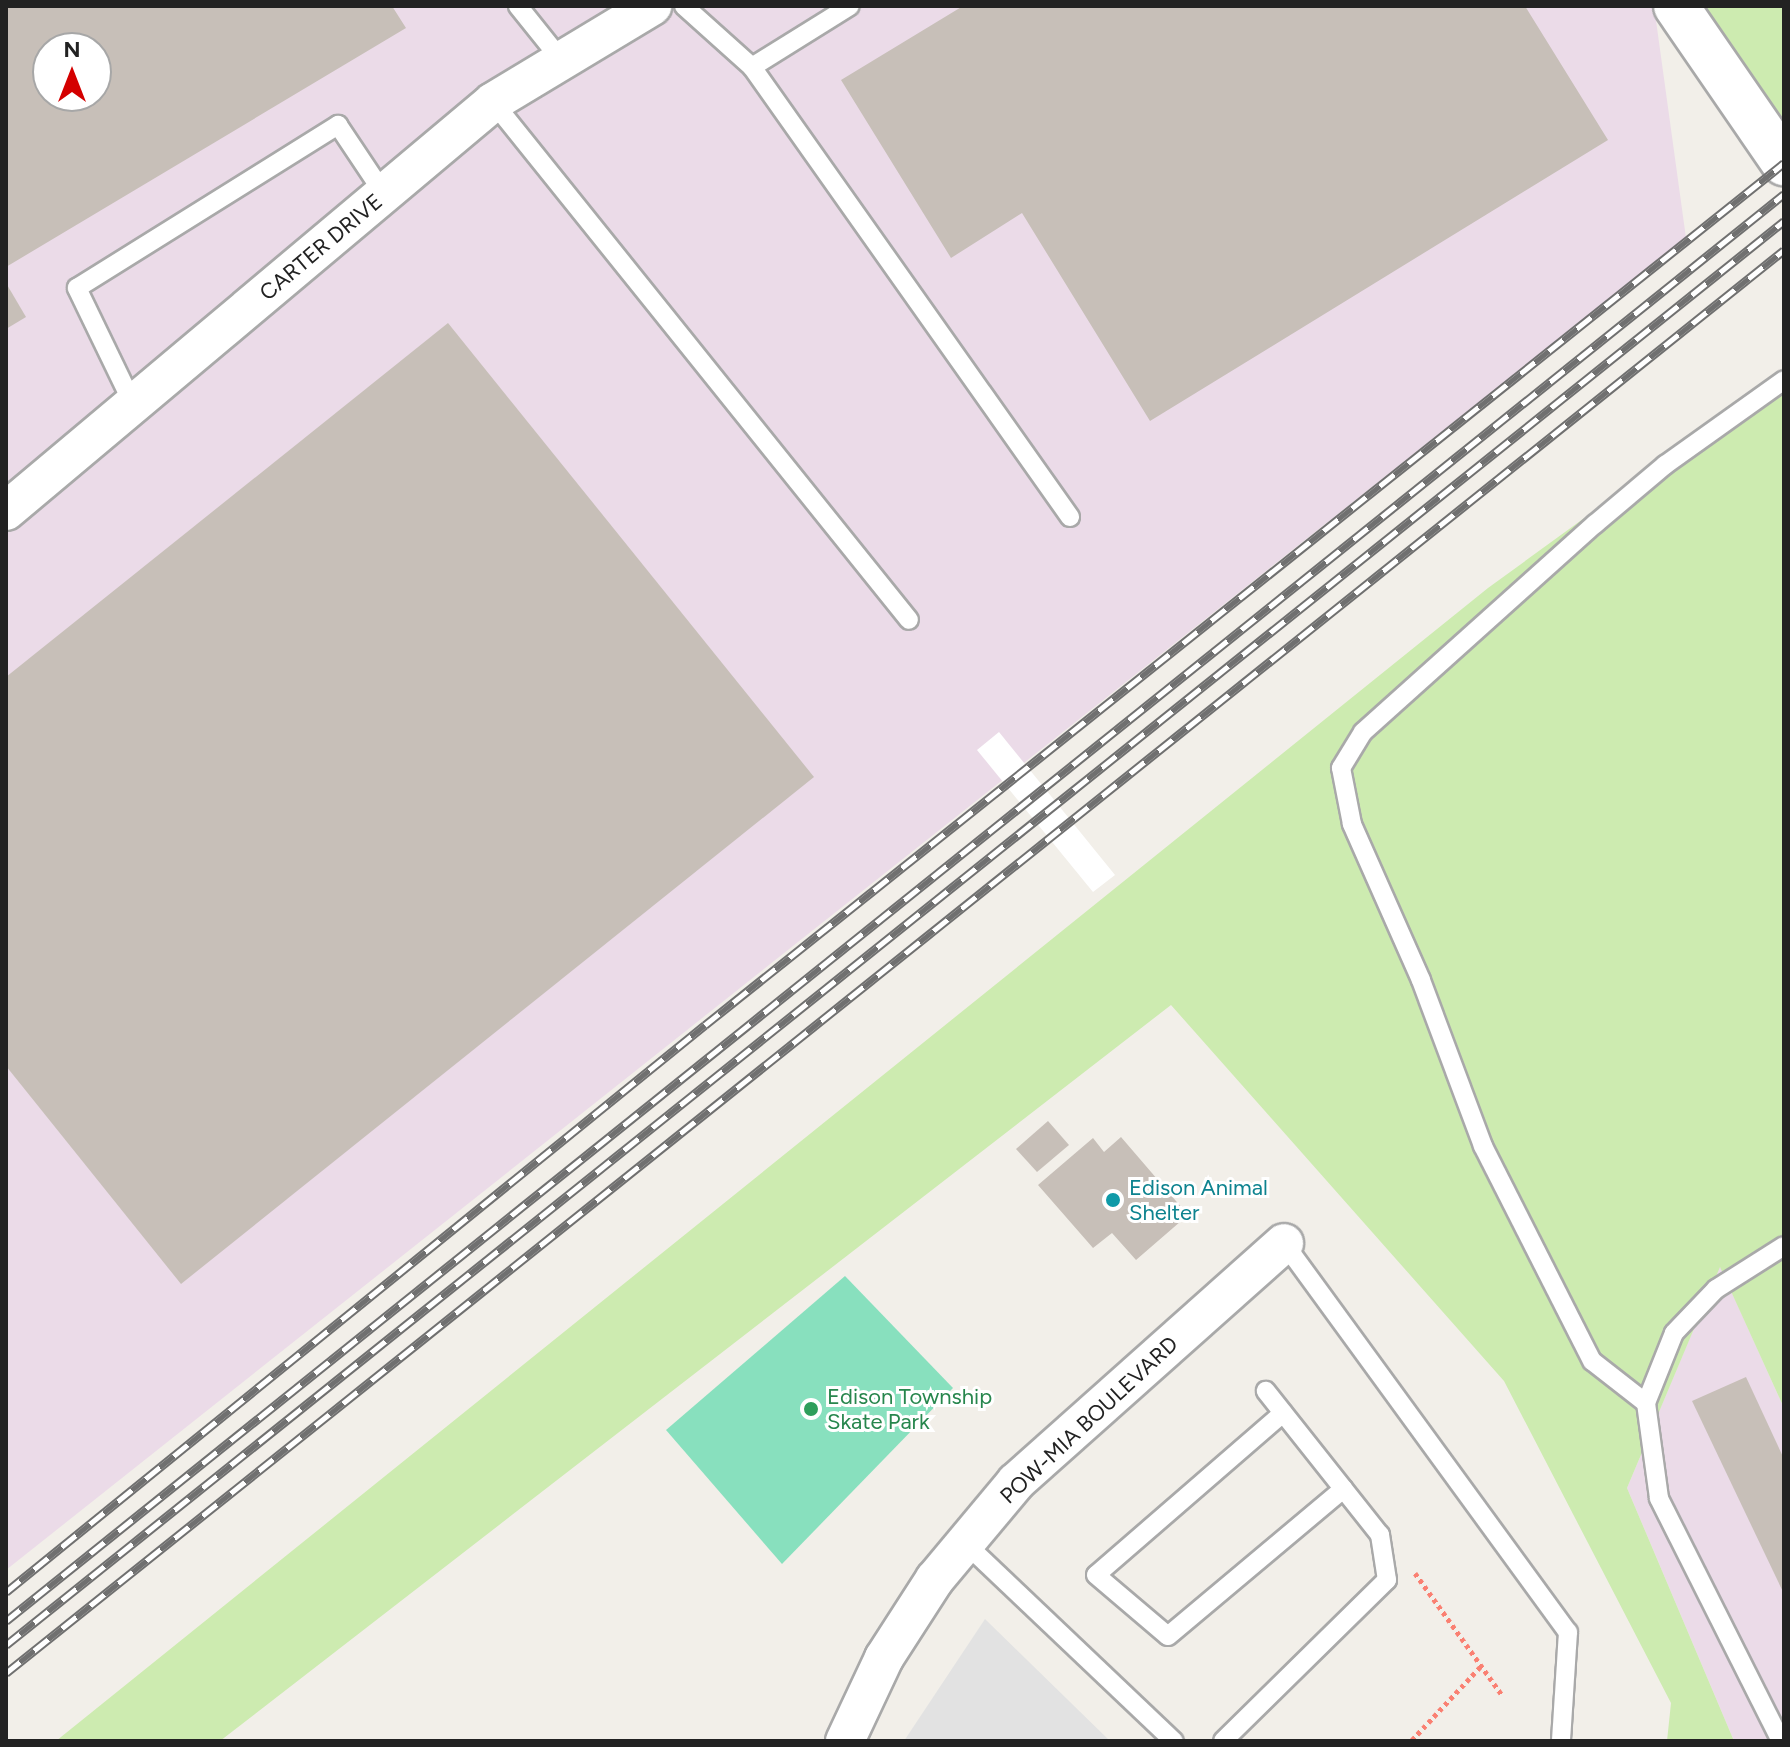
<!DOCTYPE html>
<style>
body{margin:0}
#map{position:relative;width:1790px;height:1747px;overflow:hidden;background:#f2efe9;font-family:Figtree,sans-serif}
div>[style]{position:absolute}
.industrial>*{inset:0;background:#ebdbe8}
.grass>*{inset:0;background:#cdebb0}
.pitch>*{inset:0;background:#88e0be}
.parking>*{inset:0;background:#e2e2e2}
.pier>*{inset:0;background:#fff}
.building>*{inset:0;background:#c7bfb8}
.path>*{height:5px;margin-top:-2.5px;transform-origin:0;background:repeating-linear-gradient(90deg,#fa8072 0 4px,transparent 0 8px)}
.roads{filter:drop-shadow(2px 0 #a9a9a9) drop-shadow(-2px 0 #a9a9a9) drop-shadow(0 2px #a9a9a9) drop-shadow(0 -2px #a9a9a9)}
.service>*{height:18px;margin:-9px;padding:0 9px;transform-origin:9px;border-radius:9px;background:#fff}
.minor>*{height:38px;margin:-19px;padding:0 19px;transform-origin:19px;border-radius:19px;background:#fff}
.tertiary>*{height:44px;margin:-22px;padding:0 22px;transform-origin:22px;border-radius:22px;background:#fff}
.rail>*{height:9px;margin-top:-4.5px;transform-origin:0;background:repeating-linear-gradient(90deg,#fff 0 18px,#707070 0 36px);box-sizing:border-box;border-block:2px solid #707070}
.dots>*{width:22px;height:22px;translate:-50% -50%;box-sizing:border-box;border:4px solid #fff;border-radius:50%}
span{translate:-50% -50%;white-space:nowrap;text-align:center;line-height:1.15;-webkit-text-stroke:6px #fff;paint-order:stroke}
.street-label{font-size:22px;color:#222}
.culture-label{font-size:22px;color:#0d838f}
.left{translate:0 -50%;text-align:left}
.leisure-label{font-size:22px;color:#27864d}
.frame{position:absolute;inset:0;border:8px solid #222;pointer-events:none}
.north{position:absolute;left:32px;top:32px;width:80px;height:80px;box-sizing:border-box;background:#fff;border:2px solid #a7a7a7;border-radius:50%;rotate:0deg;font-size:22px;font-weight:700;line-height:32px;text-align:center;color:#222}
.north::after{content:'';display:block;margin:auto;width:28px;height:36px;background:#d40000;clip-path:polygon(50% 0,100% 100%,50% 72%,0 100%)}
</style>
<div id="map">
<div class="industrial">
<i style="clip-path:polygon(evenodd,6px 6px,1654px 6px,1686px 238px,6px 1570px,6px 6px,48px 48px,96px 48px,96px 96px,48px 96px,48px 48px)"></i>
<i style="clip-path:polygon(1720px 1266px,1784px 1408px,1784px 1741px,1734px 1741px,1627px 1488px)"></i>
</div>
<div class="grass">
<i style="clip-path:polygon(1699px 6px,1784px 6px,1784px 131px)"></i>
<i style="clip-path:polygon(1784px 373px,1784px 1408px,1720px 1267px,1627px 1488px,1734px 1741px,1667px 1741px,1671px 1703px,1504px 1381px,1171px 1005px,220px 1741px,56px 1741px,1488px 588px)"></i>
</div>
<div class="pitch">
<i style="clip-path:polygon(845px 1276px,953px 1388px,782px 1564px,666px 1430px)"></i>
</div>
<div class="parking">
<i style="clip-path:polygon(985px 1619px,1110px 1741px,904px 1741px)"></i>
</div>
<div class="pier">
<i style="clip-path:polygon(999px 732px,1115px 875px,1093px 892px,977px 750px)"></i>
</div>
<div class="building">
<i style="clip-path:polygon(evenodd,6px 6px,392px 6px,406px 28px,6px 267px,6px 6px,48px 48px,96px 48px,96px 96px,48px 96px,48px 48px)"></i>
<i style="clip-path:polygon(963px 6px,1525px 6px,1608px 140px,1150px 421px,1022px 213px,951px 258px,841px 80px)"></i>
<i style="clip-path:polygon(6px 283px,26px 317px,6px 329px)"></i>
<i style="clip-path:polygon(448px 323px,814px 777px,181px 1284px,6px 1066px,6px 677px)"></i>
<i style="clip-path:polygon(1048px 1121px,1069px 1145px,1037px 1172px,1016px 1149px)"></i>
<i style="clip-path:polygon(1121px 1137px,1188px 1215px,1136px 1260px,1112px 1233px,1093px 1248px,1038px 1185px,1093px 1138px,1104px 1152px)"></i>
<i style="clip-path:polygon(1746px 1377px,1784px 1459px,1784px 1594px,1692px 1401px)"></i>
</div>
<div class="path">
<i style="left:1415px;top:1573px;width:150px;rotate:54.5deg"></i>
<i style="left:1412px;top:1740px;width:101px;rotate:-47deg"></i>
</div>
<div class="roads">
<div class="service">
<i style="left:518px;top:6px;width:70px;rotate:51.3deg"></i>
<i style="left:684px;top:6px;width:91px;rotate:41.9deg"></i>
<i style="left:752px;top:67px;width:551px;rotate:54.75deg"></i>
<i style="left:752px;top:67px;width:115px;rotate:-31.9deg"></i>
<i style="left:493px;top:102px;width:664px;rotate:51.23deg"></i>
<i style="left:133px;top:404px;width:129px;rotate:-115.8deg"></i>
<i style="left:77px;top:288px;width:308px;rotate:-32deg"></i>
<i style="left:338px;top:125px;width:83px;rotate:56.3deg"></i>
<i style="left:1284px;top:1243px;width:482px;rotate:53.9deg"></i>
<i style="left:1568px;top:1632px;width:109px;rotate:93.7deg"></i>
<i style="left:1646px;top:1403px;width:68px;rotate:-142.1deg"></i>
<i style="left:1592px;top:1361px;width:241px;rotate:-116.9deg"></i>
<i style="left:1483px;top:1146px;width:177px;rotate:-110.5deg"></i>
<i style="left:1421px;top:980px;width:171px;rotate:-113.9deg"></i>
<i style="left:1352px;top:824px;width:57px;rotate:-101.1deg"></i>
<i style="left:1341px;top:768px;width:42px;rotate:-58.6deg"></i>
<i style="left:1363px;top:732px;width:312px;rotate:-41.9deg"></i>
<i style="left:1595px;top:524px;width:92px;rotate:-40.1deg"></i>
<i style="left:1665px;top:465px;width:146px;rotate:-35.5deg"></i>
<i style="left:1283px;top:1413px;width:247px;rotate:139.1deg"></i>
<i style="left:1096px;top:1575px;width:94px;rotate:40.3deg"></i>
<i style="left:1168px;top:1636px;width:229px;rotate:-40deg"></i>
<i style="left:965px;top:1543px;width:288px;rotate:43.5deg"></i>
<i style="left:1223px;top:1741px;width:230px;rotate:-44.5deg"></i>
<i style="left:1387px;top:1580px;width:46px;rotate:-98.8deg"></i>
<i style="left:1380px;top:1535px;width:184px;rotate:-128.4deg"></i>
<i style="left:1781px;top:1741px;width:272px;rotate:-116.7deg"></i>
<i style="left:1659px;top:1498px;width:96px;rotate:-97.8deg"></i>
<i style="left:1646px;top:1403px;width:75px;rotate:-68.2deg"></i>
<i style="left:1674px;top:1333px;width:61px;rotate:-46.3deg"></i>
<i style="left:1716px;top:1289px;width:80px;rotate:-32.3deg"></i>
</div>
<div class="minor">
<i style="left:6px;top:511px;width:636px;rotate:-40.02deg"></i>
<i style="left:493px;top:102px;width:186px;rotate:-31.1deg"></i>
<i style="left:845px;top:1741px;width:92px;rotate:-64.8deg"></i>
<i style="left:884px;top:1658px;width:94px;rotate:-57.2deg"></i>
<i style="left:935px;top:1579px;width:126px;rotate:-50.1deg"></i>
<i style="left:1016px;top:1482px;width:359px;rotate:-41.7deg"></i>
</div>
<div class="tertiary">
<i style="left:1676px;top:6px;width:191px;rotate:55.5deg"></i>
</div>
</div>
<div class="rail">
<i style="left:6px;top:1592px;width:900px;rotate:-39.05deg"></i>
<i style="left:705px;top:1025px;width:1381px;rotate:-38.62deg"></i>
<i style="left:6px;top:1621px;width:2280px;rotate:-38.75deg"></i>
<i style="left:6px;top:1645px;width:2278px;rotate:-38.69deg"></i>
<i style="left:6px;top:1673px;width:2277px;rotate:-38.67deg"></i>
</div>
<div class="dots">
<i style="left:1113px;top:1200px;background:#0f9aa8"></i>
<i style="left:811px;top:1409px;background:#2e9e5b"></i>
</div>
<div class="street-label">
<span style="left:321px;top:247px;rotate:-40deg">CARTER DRIVE</span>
<span style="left:1089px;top:1420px;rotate:-43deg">POW-MIA BOULEVARD</span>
</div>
<div class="culture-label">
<span class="left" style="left:1129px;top:1200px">Edison Animal<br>Shelter</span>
</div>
<div class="leisure-label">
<span class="left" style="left:827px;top:1409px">Edison Township<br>Skate Park</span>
</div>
<div class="frame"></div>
<div class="north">N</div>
</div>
